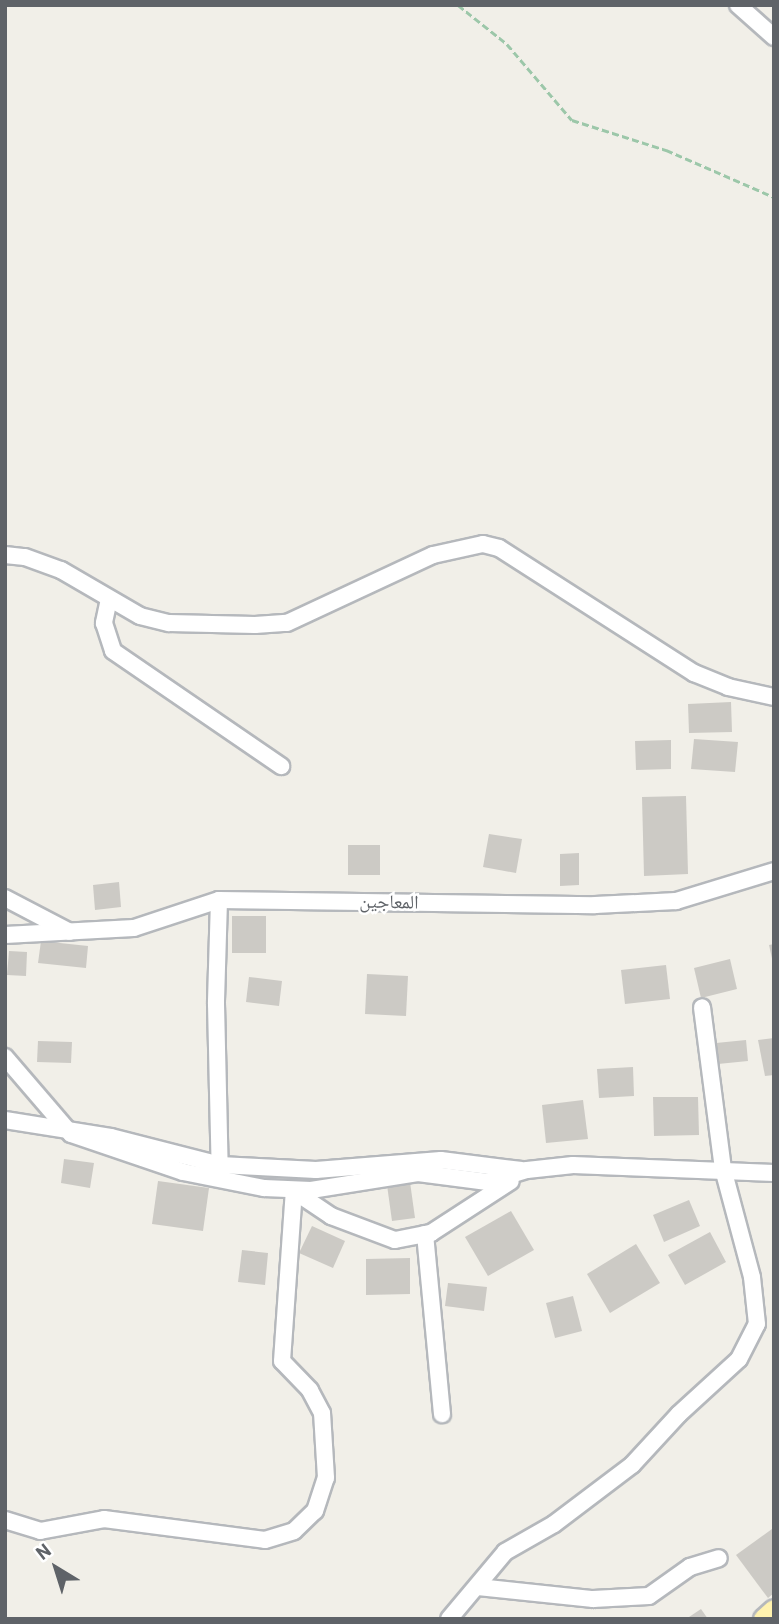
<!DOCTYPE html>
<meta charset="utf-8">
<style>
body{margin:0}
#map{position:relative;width:779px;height:1624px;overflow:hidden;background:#f1efe8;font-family:Barlow,"Noto Naskh Arabic",sans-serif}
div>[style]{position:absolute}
.building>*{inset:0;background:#cccac5}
.path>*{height:2.5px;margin-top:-1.25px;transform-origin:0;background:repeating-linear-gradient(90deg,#9cc7a9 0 7px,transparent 0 10.5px)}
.roads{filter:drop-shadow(2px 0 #b5b8bc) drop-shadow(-2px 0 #b5b8bc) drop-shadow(0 2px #b5b8bc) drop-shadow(0 -2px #b5b8bc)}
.minor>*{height:16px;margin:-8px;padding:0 8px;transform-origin:8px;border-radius:8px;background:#fff}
.major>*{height:21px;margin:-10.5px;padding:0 10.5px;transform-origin:10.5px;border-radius:10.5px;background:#fff2af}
span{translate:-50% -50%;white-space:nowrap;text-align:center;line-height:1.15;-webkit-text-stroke:5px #fff;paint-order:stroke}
.street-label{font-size:19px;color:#5f6368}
.frame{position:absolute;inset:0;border:7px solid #5f6368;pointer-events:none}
.north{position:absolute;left:21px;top:1533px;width:70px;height:70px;-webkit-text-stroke:5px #fff;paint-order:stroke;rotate:322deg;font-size:19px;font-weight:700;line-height:28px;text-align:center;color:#5f6368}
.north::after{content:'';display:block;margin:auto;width:24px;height:32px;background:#5f6368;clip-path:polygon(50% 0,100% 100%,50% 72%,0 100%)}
</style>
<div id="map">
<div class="building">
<i style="clip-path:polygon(731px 702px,732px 732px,689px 733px,688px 704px)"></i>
<i style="clip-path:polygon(694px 739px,738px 742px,735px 772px,691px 769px)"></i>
<i style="clip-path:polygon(671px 740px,671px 769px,636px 770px,635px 741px)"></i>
<i style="clip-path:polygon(686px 796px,688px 874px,644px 876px,642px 797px)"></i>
<i style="clip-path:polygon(489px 834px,522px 839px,516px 873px,483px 867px)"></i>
<i style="clip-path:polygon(348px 845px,380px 845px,380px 875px,348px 875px)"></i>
<i style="clip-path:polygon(579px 853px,579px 885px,560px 886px,560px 854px)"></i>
<i style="clip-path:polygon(119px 882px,121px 907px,95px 910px,93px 885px)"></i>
<i style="clip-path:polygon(232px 916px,266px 916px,266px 953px,232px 953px)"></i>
<i style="clip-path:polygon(41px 941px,88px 946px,86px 968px,38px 963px)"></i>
<i style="clip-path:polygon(774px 944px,774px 963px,773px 963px,769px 945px)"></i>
<i style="clip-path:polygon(9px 951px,27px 952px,26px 976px,7px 975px)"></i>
<i style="clip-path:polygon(730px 959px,737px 989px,701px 998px,694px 968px)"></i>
<i style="clip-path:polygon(666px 965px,670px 999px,625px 1004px,621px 970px)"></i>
<i style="clip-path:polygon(367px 974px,408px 976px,406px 1016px,365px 1014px)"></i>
<i style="clip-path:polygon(249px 977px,282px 981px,279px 1006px,246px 1002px)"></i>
<i style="clip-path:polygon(774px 1038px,774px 1075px,765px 1076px,758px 1040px)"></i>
<i style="clip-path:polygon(746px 1040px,748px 1061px,718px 1064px,716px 1043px)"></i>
<i style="clip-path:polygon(38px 1041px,72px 1042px,71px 1063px,37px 1062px)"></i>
<i style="clip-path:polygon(633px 1067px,634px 1096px,599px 1098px,597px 1069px)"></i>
<i style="clip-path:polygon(653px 1097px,698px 1097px,699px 1135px,654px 1136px)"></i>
<i style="clip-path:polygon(583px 1100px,588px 1139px,546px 1143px,542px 1105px)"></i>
<i style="clip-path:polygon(64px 1159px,94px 1163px,90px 1188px,61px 1183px)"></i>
<i style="clip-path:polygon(158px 1181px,209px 1188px,203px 1231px,152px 1224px)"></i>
<i style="clip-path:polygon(410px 1182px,415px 1218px,392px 1221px,387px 1185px)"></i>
<i style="clip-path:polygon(689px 1200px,700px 1226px,664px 1242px,653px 1215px)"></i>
<i style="clip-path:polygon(511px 1211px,534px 1250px,488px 1276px,465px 1237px)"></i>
<i style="clip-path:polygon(312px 1226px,345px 1241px,333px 1268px,299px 1253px)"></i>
<i style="clip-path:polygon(710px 1232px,726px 1262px,685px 1285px,668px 1255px)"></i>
<i style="clip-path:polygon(636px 1244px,660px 1283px,610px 1313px,587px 1274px)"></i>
<i style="clip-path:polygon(242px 1250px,268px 1253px,265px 1285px,238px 1282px)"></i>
<i style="clip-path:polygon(410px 1258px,410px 1294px,366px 1295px,366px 1259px)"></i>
<i style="clip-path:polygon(448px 1283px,487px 1287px,484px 1311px,445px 1306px)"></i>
<i style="clip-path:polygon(573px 1296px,582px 1331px,555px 1338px,546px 1303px)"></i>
<i style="clip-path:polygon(772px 1529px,774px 1593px,768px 1598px,736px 1555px)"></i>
<i style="clip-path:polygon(701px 1609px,708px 1619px,686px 1619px)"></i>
</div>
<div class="path">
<i style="left:458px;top:5px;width:63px;rotate:38.5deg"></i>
<i style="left:507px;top:44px;width:100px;rotate:49.5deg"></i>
<i style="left:572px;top:120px;width:99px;rotate:17.7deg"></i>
<i style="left:666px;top:150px;width:118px;rotate:23.5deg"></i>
</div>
<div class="roads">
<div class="minor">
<i style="left:738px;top:5px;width:48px;rotate:41.6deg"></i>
<i style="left:5px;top:555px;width:20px;rotate:6deg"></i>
<i style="left:25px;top:557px;width:38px;rotate:20deg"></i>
<i style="left:61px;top:570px;width:91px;rotate:30.2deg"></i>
<i style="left:140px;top:616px;width:30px;rotate:14deg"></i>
<i style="left:169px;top:623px;width:86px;rotate:1.3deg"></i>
<i style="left:255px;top:625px;width:32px;rotate:-4deg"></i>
<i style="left:287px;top:623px;width:161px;rotate:-25deg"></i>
<i style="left:433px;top:555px;width:51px;rotate:-12.4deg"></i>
<i style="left:483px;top:544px;width:16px;rotate:14deg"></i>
<i style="left:499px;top:548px;width:232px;rotate:32.7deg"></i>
<i style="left:694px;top:673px;width:37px;rotate:22deg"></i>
<i style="left:728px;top:687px;width:47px;rotate:12.3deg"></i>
<i style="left:109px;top:599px;width:25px;rotate:102deg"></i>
<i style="left:104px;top:623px;width:29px;rotate:72deg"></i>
<i style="left:113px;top:651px;width:204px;rotate:34.4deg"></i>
<i style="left:5px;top:898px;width:73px;rotate:27.6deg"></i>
<i style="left:219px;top:900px;width:104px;rotate:91.7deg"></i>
<i style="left:216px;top:1004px;width:170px;rotate:88.7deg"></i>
<i style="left:5px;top:935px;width:129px;rotate:-3.1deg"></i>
<i style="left:134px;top:928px;width:89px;rotate:-18.2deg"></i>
<i style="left:219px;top:900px;width:376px;rotate:0.8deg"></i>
<i style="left:595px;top:905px;width:81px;rotate:-2.8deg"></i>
<i style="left:676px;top:901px;width:102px;rotate:-17deg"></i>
<i style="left:5px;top:1057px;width:101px;rotate:49.4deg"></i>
<i style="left:71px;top:1134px;width:118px;rotate:18.7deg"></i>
<i style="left:183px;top:1172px;width:83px;rotate:11.2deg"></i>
<i style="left:264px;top:1188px;width:47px;rotate:2.4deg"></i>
<i style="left:311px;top:1190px;width:108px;rotate:-9deg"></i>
<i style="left:418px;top:1173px;width:70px;rotate:7.4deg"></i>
<i style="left:487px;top:1182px;width:42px;rotate:-16.7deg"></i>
<i style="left:527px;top:1170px;width:46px;rotate:-6.2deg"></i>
<i style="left:573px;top:1165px;width:201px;rotate:2.3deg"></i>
<i style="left:5px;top:1120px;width:107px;rotate:9.1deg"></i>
<i style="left:111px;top:1137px;width:113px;rotate:14.4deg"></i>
<i style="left:220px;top:1165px;width:96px;rotate:3deg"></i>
<i style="left:316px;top:1170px;width:125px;rotate:-4.6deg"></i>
<i style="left:441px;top:1160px;width:81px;rotate:7.1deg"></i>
<i style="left:294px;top:1191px;width:45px;rotate:34deg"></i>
<i style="left:331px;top:1216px;width:68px;rotate:20.6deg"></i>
<i style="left:395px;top:1240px;width:37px;rotate:-11deg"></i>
<i style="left:431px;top:1233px;width:95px;rotate:-33deg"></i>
<i style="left:425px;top:1234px;width:181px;rotate:84.6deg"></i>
<i style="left:5px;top:1520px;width:37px;rotate:17deg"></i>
<i style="left:40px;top:1531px;width:65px;rotate:-10.6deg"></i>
<i style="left:104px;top:1519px;width:162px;rotate:7.4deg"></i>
<i style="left:265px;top:1540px;width:30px;rotate:-17deg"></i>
<i style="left:294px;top:1531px;width:29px;rotate:-44deg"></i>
<i style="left:315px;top:1511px;width:35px;rotate:-72deg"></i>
<i style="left:326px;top:1478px;width:65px;rotate:-93.5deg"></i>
<i style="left:322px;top:1413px;width:26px;rotate:-118deg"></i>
<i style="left:310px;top:1390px;width:40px;rotate:-134deg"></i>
<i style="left:282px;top:1361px;width:170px;rotate:-86deg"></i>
<i style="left:478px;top:1587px;width:116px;rotate:6deg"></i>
<i style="left:593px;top:1599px;width:56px;rotate:-3.1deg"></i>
<i style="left:649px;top:1596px;width:50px;rotate:-35.3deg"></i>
<i style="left:690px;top:1567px;width:30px;rotate:-17deg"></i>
<i style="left:449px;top:1619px;width:87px;rotate:-50.1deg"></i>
<i style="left:505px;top:1552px;width:56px;rotate:-29.7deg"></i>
<i style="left:554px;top:1524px;width:98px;rotate:-37.1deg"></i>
<i style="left:632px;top:1465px;width:69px;rotate:-47.3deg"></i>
<i style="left:679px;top:1414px;width:81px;rotate:-42.5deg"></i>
<i style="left:739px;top:1359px;width:39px;rotate:-63deg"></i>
<i style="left:757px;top:1324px;width:47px;rotate:-96.1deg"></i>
<i style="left:752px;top:1277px;width:112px;rotate:-105deg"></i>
<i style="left:723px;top:1169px;width:163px;rotate:-97.4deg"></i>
</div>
<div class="major">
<i style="left:764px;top:1619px;width:13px;rotate:-42deg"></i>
</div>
</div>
<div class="street-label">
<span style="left:389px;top:901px;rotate:1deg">المعاجين</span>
</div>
<div class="frame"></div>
<div class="north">N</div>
</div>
